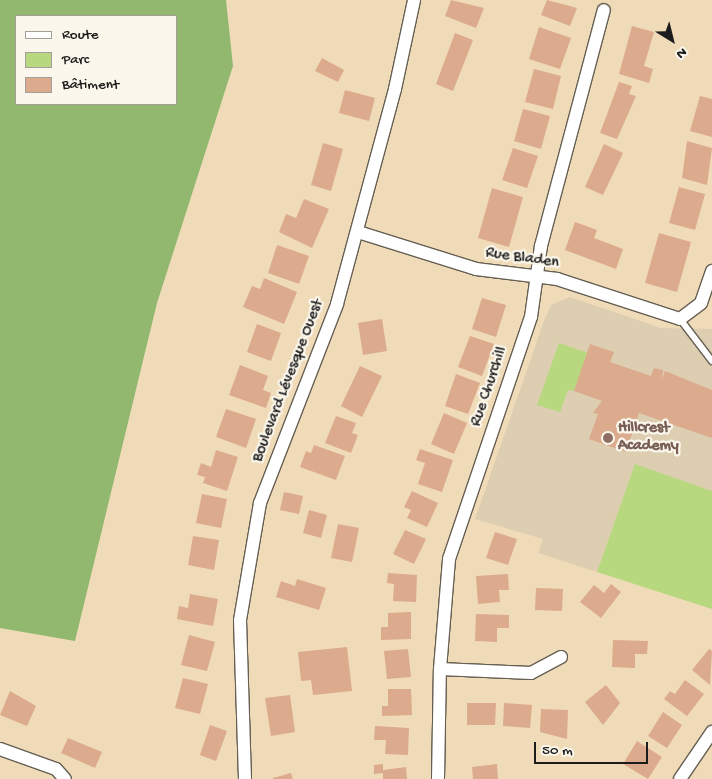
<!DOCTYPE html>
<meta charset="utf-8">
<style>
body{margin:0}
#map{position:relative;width:712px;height:779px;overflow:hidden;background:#f0dbb9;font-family:"Gochi Hand",sans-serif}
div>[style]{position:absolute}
.built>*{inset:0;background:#ddceb1}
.green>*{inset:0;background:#b7d87f}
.forest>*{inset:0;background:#91b86e}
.building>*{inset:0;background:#dcaa8c}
.roads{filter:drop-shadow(1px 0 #665f53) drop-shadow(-1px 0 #665f53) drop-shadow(0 1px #665f53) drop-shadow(0 -1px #665f53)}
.service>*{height:6px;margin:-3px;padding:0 3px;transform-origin:3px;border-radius:3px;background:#fff}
.minor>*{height:12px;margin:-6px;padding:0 6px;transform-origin:6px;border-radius:6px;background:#fff}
.dots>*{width:14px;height:14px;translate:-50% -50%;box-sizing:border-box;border:2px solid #fbf7ec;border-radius:50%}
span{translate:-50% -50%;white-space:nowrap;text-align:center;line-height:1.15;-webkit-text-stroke:4.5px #fbf7ec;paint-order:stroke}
.street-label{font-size:16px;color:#1c1c1c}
.education-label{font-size:16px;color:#785e54;font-weight:700}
.left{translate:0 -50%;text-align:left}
.legend{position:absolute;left:15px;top:15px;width:162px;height:90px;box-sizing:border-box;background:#fbf7ec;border:1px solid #a29f99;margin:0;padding:6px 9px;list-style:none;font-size:15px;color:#1c1c1c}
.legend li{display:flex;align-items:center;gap:10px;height:25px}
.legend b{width:25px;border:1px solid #a29f99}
.north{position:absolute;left:647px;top:15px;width:50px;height:50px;-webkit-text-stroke:4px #fbf7ec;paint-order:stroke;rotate:144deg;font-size:14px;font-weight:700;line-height:20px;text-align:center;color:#1c1c1c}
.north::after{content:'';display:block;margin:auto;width:18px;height:22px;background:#1c1c1c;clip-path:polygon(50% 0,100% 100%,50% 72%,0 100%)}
.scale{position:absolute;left:534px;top:742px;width:114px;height:22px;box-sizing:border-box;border:2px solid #1c1c1c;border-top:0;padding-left:6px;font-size:15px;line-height:18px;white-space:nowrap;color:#1c1c1c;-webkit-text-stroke:4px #fbf7ec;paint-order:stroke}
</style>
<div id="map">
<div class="built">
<i style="clip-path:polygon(570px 297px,661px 328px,712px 329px,712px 491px,635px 465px,597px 572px,538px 553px,543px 539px,475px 519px,544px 321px,551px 305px)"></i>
</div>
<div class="green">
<i style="clip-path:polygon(559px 343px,588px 353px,574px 391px,568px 390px,560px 412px,537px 405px)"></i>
<i style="clip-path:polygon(635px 464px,712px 491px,712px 609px,597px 572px)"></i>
</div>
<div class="forest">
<i style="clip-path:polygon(evenodd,0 0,226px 0,233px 66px,157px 303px,75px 641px,0 628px,0 0,16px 16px,176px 16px,176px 104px,16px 104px,16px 16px)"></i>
</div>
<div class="building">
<i style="clip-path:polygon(451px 0,484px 8px,476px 28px,445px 16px)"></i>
<i style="clip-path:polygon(547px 0,577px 8px,570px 26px,541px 15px)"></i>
<i style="clip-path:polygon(632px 26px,654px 32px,644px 66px,653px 69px,649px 83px,619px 74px)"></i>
<i style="clip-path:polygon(539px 27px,571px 38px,560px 69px,529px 59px)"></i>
<i style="clip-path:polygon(455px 33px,473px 40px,453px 91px,436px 84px)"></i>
<i style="clip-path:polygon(322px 58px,344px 70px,338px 82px,315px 71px)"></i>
<i style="clip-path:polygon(534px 69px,561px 76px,553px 109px,525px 102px)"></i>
<i style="clip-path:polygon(619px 82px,632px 86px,629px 94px,636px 96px,617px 139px,600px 133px)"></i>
<i style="clip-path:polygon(345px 90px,375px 98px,369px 121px,339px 113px)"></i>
<i style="clip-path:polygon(700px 96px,712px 99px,712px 137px,690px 131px)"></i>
<i style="clip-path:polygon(523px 109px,550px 116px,541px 149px,514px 141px)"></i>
<i style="clip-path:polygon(687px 141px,712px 148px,707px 185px,682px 178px)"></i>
<i style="clip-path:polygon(323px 143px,343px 149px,331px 191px,311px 185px)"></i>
<i style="clip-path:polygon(604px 144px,623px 153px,603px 195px,585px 187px)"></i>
<i style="clip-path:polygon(513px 148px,538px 156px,527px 188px,502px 180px)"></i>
<i style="clip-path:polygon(679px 187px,705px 194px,695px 230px,669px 223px)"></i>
<i style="clip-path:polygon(492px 188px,523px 197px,509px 247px,478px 238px)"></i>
<i style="clip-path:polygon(304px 199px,329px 209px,312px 248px,279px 232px,286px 214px,296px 218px)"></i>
<i style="clip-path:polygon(575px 222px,597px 230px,594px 238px,623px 249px,616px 269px,565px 250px)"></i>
<i style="clip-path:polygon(659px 233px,691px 242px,677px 292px,645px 283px)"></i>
<i style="clip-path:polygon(277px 245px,309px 256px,299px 284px,268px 273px)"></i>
<i style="clip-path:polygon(264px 278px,297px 292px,284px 324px,243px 307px,252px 286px,260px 289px)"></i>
<i style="clip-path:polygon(482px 298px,506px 305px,496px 337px,472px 329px)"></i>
<i style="clip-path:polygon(382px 319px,387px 351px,363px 355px,358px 323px)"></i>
<i style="clip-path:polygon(257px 324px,281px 333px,271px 361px,247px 352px)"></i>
<i style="clip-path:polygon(470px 336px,494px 344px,482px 376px,458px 367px)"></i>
<i style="clip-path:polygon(590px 344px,614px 352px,610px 362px,651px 376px,654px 368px,663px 370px,662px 379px,665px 371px,712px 390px,712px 438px,639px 413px,626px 452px,589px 439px,598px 414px,593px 413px,602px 401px,574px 391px)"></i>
<i style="clip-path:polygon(240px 365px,268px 376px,263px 390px,271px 393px,266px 408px,229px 395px)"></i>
<i style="clip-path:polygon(360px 366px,382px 376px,362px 417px,341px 406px)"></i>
<i style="clip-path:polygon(456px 374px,480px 383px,468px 414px,445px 406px)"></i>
<i style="clip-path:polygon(226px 409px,256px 419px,246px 448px,216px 437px)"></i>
<i style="clip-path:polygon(444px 413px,467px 423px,454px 454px,431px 444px)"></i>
<i style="clip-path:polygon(336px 416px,356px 423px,352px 433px,358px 435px,351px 453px,325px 443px)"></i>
<i style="clip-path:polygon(314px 445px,345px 456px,336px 480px,300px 467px,306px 451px,311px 453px)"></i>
<i style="clip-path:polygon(420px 449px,453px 460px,442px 492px,418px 484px,425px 463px,416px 460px)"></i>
<i style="clip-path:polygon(216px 450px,238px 457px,227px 491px,203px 483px,205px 477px,197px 475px,201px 463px,211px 467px)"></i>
<i style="clip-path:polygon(412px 491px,438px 503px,427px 527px,407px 518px,411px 510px,404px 507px)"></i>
<i style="clip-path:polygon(284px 492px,303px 496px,299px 514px,280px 510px)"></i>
<i style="clip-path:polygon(202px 494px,227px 499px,221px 528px,196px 523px)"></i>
<i style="clip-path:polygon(309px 510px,327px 515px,321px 538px,303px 533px)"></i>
<i style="clip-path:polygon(338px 524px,359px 528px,352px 562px,331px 558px)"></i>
<i style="clip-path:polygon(405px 530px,426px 539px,414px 564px,393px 554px)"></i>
<i style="clip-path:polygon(495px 532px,517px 539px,508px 565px,486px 558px)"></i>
<i style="clip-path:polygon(193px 536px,219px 540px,214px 570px,188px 565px)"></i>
<i style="clip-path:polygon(388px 573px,417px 575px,416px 602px,393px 601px,394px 584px,387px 583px)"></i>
<i style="clip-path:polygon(508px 574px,509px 590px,499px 590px,500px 602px,478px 604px,476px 576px)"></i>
<i style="clip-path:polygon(297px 579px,326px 588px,319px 610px,276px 597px,281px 581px,295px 586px)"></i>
<i style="clip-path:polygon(611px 584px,621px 592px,601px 618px,580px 602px,594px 585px,604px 593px)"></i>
<i style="clip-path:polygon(536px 588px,563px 589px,562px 611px,535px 610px)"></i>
<i style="clip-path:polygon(190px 594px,218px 599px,213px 626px,177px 619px,179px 606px,188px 608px)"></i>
<i style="clip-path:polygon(411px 612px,411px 639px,381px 640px,381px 627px,388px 627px,388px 613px)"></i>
<i style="clip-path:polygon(476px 614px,509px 615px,509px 628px,497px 628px,497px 642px,475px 641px)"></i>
<i style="clip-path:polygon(189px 635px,215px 642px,207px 671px,181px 665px)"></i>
<i style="clip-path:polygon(613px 640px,648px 641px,647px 654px,635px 654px,635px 668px,612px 667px)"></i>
<i style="clip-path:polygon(347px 647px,352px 691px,313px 695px,311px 680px,301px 681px,298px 652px)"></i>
<i style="clip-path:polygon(408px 649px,411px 677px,387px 679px,384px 651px)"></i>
<i style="clip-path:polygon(709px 649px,712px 651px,710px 685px,692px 670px)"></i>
<i style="clip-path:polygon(183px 678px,208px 684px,200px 714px,175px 708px)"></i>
<i style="clip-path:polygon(685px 680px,704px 694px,687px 716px,664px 699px,670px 691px,675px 694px)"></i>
<i style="clip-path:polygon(606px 685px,620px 703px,603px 725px,585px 702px)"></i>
<i style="clip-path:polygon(388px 689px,411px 689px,412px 715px,382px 716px,382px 706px,388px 706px)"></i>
<i style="clip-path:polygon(10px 691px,36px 706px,27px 726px,0 715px)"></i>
<i style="clip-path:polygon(290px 695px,295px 732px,271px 736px,265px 698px)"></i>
<i style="clip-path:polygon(467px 703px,496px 703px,495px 725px,467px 725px)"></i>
<i style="clip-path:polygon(504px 703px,532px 705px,530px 728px,503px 726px)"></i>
<i style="clip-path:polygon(541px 709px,568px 710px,567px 739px,540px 732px)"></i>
<i style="clip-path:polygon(663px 712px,682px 725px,667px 748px,648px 736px)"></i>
<i style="clip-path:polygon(210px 725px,227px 731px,216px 761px,200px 755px)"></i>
<i style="clip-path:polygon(375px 726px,409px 728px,408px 755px,385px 754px,386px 740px,374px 740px)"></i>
<i style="clip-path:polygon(68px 738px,102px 752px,95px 768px,61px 753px)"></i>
<i style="clip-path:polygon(637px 741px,662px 757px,648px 779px,623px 764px)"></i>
<i style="clip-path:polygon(383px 764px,383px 770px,406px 767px,407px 779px,383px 779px,383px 773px,374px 774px,374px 765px)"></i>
<i style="clip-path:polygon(497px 764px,498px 779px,473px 779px,472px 767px)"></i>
<i style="clip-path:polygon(291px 773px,293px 779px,273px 779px,273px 778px)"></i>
</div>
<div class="roads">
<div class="service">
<i style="left:680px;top:319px;width:53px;rotate:52.7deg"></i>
</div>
<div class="minor">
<i style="left:358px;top:232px;width:124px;rotate:17.4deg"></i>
<i style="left:476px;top:269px;width:82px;rotate:7deg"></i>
<i style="left:557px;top:279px;width:129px;rotate:18deg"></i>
<i style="left:680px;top:319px;width:26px;rotate:-37deg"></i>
<i style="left:701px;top:303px;width:34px;rotate:-71deg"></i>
<i style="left:440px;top:669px;width:91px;rotate:2.5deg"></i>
<i style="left:531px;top:673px;width:34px;rotate:-28deg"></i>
<i style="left:0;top:749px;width:59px;rotate:19.7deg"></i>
<i style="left:56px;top:769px;width:13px;rotate:48deg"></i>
<i style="left:245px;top:779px;width:159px;rotate:-91.8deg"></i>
<i style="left:240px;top:620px;width:119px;rotate:-80.3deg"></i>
<i style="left:260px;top:503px;width:213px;rotate:-68.8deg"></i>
<i style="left:337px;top:304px;width:223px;rotate:-74.9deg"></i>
<i style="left:395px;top:89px;width:91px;rotate:-77.9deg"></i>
<i style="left:438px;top:779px;width:110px;rotate:-89deg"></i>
<i style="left:440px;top:669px;width:110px;rotate:-85.3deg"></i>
<i style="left:449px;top:559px;width:256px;rotate:-71.3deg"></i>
<i style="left:531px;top:317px;width:72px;rotate:-82deg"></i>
<i style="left:541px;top:246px;width:244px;rotate:-75.1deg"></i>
<i style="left:680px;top:779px;width:57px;rotate:-55.8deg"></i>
</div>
</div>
<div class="dots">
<i style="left:608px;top:438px;background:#8d6e63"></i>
</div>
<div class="street-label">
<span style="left:522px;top:259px;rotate:8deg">Rue Bladen</span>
<span style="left:289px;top:381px;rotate:-69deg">Boulevard Lévesque Ouest</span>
<span style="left:490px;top:387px;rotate:-71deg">Rue Churchill</span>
</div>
<div class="education-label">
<span class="left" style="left:618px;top:438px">Hillcrest<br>Academy</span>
</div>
<ul class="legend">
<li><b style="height:6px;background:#fff"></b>Route</li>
<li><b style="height:14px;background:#b7d87f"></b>Parc</li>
<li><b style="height:14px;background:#dcaa8c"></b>Bâtiment</li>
</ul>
<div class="north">N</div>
<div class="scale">50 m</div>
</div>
